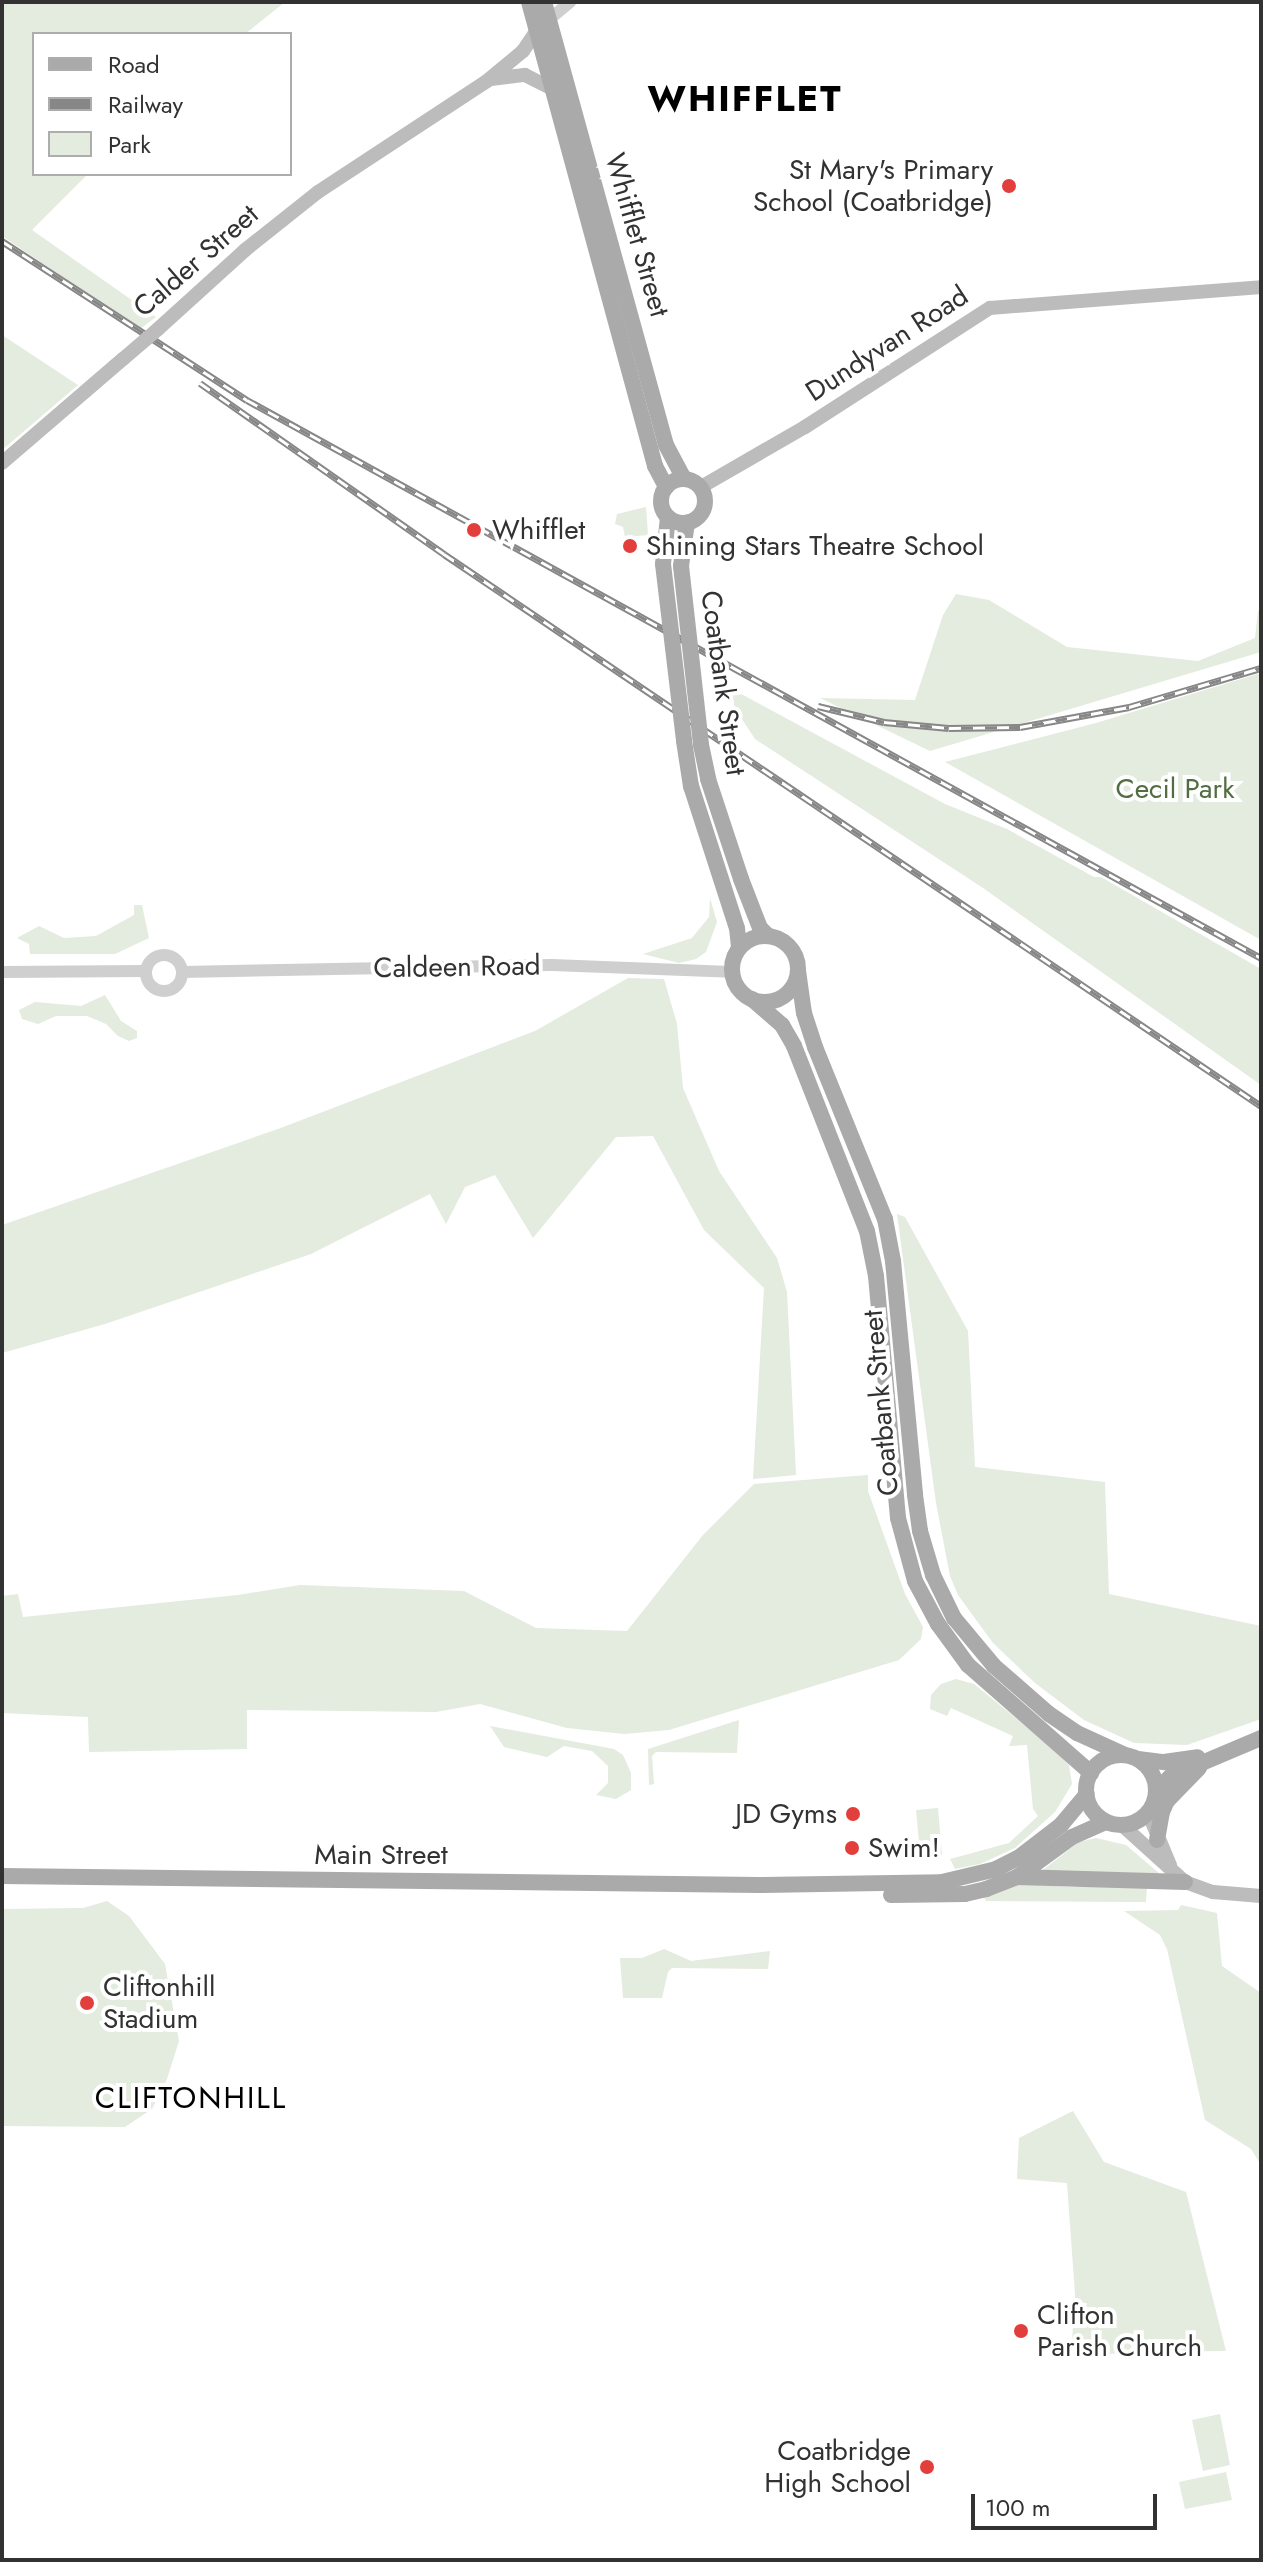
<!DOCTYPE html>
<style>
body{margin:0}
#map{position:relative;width:1263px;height:2562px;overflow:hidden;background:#fff;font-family:Jost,sans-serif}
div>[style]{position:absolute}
.green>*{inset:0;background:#e4ebdf}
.tertiary>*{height:12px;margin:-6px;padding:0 6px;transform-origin:6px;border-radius:6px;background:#cfcfcf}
.tertiary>.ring{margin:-6px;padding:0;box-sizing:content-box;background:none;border:12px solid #cfcfcf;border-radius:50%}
.secondary>*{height:14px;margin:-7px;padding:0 7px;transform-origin:7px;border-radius:7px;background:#bcbcbc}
.primary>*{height:16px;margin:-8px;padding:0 8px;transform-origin:8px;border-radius:8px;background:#aaa}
.primary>.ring{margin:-8px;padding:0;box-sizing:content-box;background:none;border:16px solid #aaa;border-radius:50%}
.rail>*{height:7px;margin-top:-3.5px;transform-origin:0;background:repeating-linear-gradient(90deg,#fff 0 12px,#878787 0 24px);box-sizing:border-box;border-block:2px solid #878787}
.secondary-bridge>*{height:14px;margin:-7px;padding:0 7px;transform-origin:7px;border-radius:7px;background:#bcbcbc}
.primary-bridge>*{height:16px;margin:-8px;padding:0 8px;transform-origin:8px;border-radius:8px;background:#aaa}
.dots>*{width:22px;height:22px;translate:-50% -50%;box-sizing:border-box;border:4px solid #fff;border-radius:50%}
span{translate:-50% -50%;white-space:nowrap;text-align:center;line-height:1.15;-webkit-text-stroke:8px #fff;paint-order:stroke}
.poi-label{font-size:28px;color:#323232}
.right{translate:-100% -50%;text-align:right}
.left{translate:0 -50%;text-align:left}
.street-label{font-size:28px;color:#323232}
.park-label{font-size:28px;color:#526e40}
.neighbourhood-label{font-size:30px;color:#000;letter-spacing:2px}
.district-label{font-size:36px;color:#000;font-weight:700;letter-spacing:2px}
.frame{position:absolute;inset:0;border:4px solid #323232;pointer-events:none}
.legend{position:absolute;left:32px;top:32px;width:260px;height:144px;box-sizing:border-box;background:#fff;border:2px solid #adadad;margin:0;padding:10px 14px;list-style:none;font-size:24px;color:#323232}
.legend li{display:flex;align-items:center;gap:16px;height:40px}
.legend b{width:40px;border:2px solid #adadad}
.scale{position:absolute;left:971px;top:2494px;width:186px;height:36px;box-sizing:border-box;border:4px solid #323232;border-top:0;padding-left:10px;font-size:24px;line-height:28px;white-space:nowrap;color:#323232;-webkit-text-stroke:6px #fff;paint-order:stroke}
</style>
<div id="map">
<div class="green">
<i style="clip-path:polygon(2px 2px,285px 2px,245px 34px,34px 34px,34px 174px,88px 174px,32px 230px,156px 317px,140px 329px,2px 236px)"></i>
<i style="clip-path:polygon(2px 335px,78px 385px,2px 450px)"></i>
<i style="clip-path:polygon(646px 507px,648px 535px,625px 537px,623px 527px,615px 524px,617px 514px)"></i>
<i style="clip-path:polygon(956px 594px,989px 600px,1067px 647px,1198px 661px,1255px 638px,1258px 611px,1261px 610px,1261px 652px,930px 751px,820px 698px,915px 700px,943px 615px)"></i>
<i style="clip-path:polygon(1261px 673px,1261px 940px,945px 762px,1096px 723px)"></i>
<i style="clip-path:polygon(717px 681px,945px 804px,1007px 829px,1094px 877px,1101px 877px,1261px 969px,1261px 1085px,983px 888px,755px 739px)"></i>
<i style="clip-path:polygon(710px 898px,717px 922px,706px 952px,696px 959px,679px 963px,643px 954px,692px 938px,709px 917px)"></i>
<i style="clip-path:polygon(134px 905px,142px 905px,149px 938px,115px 954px,30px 954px,29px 944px,17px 938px,39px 926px,64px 938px,96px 936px,134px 915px)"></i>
<i style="clip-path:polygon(628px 978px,664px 979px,677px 1024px,683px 1088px,719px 1171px,777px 1258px,787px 1292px,796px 1475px,753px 1479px,764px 1288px,704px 1230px,653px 1136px,616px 1137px,533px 1238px,495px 1175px,465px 1187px,446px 1224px,430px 1194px,311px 1254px,105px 1324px,2px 1353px,2px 1225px,278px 1129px,535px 1031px)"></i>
<i style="clip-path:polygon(105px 995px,121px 1021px,137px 1031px,137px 1038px,129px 1041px,118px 1036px,106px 1024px,87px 1016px,56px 1016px,38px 1024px,22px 1019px,19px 1010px,35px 1002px,81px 1006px)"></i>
<i style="clip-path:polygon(897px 1214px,905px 1217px,968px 1331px,975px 1467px,1105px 1482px,1109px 1594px,1261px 1626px,1261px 1719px,1187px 1745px,1134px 1743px,1084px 1720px,1035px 1683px,993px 1643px,958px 1595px,950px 1576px,936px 1503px)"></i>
<i style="clip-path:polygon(868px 1475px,868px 1491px,905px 1594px,923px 1627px,921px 1639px,899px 1660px,669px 1730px,624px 1734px,567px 1728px,480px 1704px,436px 1712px,247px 1710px,247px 1749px,89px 1752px,88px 1717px,2px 1713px,2px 1596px,18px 1594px,23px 1617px,238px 1595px,300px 1585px,464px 1591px,536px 1628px,627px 1631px,703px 1535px,754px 1484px)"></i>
<i style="clip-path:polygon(956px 1679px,974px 1684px,1055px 1750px,1069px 1765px,1072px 1784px,1055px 1812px,1015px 1848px,980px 1864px,955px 1869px,950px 1859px,1009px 1843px,1038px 1816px,1033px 1809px,1027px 1745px,1009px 1746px,1013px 1736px,951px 1708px,947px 1716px,930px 1709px,931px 1695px,941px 1684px)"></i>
<i style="clip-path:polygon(739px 1720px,737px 1753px,656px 1752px,652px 1756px,654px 1784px,649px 1785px,648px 1749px)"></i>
<i style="clip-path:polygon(490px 1726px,614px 1749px,623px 1755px,631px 1773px,631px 1790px,616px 1799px,596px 1795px,608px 1783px,608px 1766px,592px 1751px,564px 1746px,547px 1757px,504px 1747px)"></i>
<i style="clip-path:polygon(938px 1808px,942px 1855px,926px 1857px,920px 1853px,916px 1810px)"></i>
<i style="clip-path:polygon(1096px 1838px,1126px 1845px,1160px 1874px,1039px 1873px,1079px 1842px)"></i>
<i style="clip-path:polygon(1125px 1883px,1147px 1887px,1146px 1902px,986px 1901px,983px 1895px,1018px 1884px,1070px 1887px)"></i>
<i style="clip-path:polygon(107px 1901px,129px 1916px,165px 1964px,179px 2041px,167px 2079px,152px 2109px,125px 2127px,2px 2126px,2px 1909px,83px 1908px)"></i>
<i style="clip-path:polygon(1181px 1905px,1217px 1913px,1222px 1966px,1261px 1993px,1261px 2165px,1251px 2149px,1205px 2120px,1167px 1949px,1160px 1935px,1124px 1911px,1178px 1910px)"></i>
<i style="clip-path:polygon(664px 1949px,691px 1961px,770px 1951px,768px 1969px,672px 1968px,668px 1972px,662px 1998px,623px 1998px,620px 1958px,642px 1958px)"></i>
<i style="clip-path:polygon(1073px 2111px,1104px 2162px,1186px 2192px,1226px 2351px,1129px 2352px,1071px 2358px,1075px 2294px,1067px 2183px,1017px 2179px,1019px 2138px)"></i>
<i style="clip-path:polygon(1220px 2414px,1230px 2465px,1203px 2471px,1192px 2420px)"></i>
<i style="clip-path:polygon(1226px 2472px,1232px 2500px,1185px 2509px,1179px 2482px)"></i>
</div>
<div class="tertiary">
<i style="left:545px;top:23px;width:33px;rotate:-40deg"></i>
<i class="ring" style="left:146px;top:955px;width:24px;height:24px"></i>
<i style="left:2px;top:972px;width:143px;rotate:-0.4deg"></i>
<i style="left:182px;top:972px;width:370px;rotate:-1.1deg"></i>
<i style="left:552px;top:965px;width:179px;rotate:2.2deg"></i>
</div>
<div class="secondary">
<i style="left:491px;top:79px;width:34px;rotate:-7deg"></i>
<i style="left:525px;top:75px;width:30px;rotate:27deg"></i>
<i style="left:158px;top:329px;width:118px;rotate:-42.2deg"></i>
<i style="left:245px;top:250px;width:93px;rotate:-38.5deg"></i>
<i style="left:318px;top:192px;width:202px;rotate:-33.3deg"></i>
<i style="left:487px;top:81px;width:47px;rotate:-39.8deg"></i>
<i style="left:523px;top:51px;width:25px;rotate:-56deg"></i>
<i style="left:2px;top:463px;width:160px;rotate:-40.7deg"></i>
<i style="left:701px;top:487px;width:120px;rotate:-30deg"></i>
<i style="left:805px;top:427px;width:220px;rotate:-32.8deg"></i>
<i style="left:990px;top:308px;width:272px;rotate:-4.4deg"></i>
<i style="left:1153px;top:1805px;width:17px;rotate:93deg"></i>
<i style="left:1152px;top:1822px;width:47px;rotate:67.3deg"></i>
<i style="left:1122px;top:1825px;width:85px;rotate:42.1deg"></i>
<i style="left:1185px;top:1882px;width:30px;rotate:20deg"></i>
<i style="left:1213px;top:1892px;width:48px;rotate:4.8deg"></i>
</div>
<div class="primary">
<i style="left:529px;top:2px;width:481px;rotate:74.8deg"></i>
<i style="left:655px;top:466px;width:24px;rotate:62deg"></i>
<i style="left:544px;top:2px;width:459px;rotate:74.6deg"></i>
<i style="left:666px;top:445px;width:38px;rotate:62deg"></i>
<i class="ring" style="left:661px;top:479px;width:28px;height:28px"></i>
<i style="left:663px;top:564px;width:47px;rotate:-83.9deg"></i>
<i style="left:681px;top:566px;width:44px;rotate:-82.2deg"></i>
<i style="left:684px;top:741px;width:46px;rotate:81.2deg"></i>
<i style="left:691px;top:786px;width:149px;rotate:72.1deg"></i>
<i style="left:737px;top:928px;width:19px;rotate:84deg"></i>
<i style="left:701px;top:745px;width:35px;rotate:78deg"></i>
<i style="left:708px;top:779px;width:105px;rotate:71.7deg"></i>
<i style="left:741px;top:879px;width:53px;rotate:68.8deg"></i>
<i style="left:760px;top:928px;width:11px;rotate:45deg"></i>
<i class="ring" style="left:732px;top:936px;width:50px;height:50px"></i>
<i style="left:798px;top:971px;width:42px;rotate:81.9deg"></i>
<i style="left:804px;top:1013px;width:36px;rotate:72deg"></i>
<i style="left:815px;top:1047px;width:186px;rotate:67.9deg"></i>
<i style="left:885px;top:1219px;width:43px;rotate:79.2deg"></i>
<i style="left:893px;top:1261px;width:235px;rotate:84.6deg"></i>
<i style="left:915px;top:1495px;width:36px;rotate:82deg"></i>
<i style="left:920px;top:1531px;width:46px;rotate:73.5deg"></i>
<i style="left:933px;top:1575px;width:48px;rotate:64deg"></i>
<i style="left:954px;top:1618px;width:62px;rotate:50.2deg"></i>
<i style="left:994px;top:1666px;width:73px;rotate:41.1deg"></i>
<i style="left:1049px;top:1714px;width:34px;rotate:34deg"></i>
<i style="left:1077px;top:1733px;width:53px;rotate:24.6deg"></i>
<i style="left:752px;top:999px;width:40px;rotate:41deg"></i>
<i style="left:782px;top:1025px;width:24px;rotate:60deg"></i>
<i style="left:794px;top:1046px;width:199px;rotate:68.5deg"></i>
<i style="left:867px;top:1231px;width:46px;rotate:78.7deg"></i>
<i style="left:876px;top:1276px;width:243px;rotate:84.8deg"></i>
<i style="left:898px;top:1518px;width:65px;rotate:74.9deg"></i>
<i style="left:915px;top:1581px;width:49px;rotate:61.9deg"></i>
<i style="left:938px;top:1624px;width:51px;rotate:53.8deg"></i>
<i style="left:968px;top:1665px;width:164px;rotate:41.3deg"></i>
<i class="ring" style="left:1086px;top:1755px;width:54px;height:54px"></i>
<i style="left:1138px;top:1759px;width:26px;rotate:7deg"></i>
<i style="left:1164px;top:1762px;width:34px;rotate:-8deg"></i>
<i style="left:1156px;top:1791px;width:21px;rotate:-45deg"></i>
<i style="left:1171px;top:1776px;width:98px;rotate:-22.9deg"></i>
<i style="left:1157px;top:1840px;width:28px;rotate:-80deg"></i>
<i style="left:1162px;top:1812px;width:12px;rotate:-66deg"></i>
<i style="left:1167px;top:1801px;width:46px;rotate:-45.9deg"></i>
<i style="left:2px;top:1876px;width:757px;rotate:0.68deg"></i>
<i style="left:759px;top:1885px;width:183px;rotate:-0.9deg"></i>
<i style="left:942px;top:1882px;width:56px;rotate:-13.5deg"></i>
<i style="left:996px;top:1869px;width:25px;rotate:-27deg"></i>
<i style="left:1018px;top:1858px;width:54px;rotate:-37.5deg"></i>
<i style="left:1061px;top:1825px;width:40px;rotate:-50deg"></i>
<i style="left:1017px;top:1877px;width:168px;rotate:1.7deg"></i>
<i style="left:891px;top:1895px;width:74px;rotate:-0.8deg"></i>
<i style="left:965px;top:1894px;width:22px;rotate:-13deg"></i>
<i style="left:986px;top:1889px;width:33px;rotate:-21deg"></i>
<i style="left:1017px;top:1877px;width:68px;rotate:-36deg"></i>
<i style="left:1072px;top:1837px;width:37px;rotate:-24deg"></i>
</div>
<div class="rail">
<i style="left:2px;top:241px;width:292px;rotate:33deg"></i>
<i style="left:247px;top:400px;width:1157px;rotate:28.82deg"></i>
<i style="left:200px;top:383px;width:298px;rotate:35deg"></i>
<i style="left:444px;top:554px;width:986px;rotate:34.04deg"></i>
<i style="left:818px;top:706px;width:68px;rotate:13.6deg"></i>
<i style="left:884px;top:722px;width:65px;rotate:5.3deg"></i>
<i style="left:949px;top:728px;width:71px;rotate:-0.8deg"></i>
<i style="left:1020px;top:727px;width:111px;rotate:-10.4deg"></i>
<i style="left:1129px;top:707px;width:138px;rotate:-16.5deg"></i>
</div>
<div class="secondary-bridge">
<i style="left:123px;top:359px;width:46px;rotate:-40.6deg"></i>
</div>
<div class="primary-bridge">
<i style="left:663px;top:564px;width:178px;rotate:83.2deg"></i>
<i style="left:681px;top:566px;width:180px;rotate:83.6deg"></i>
</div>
<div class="dots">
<i style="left:1009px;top:186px;background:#e13e3c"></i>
<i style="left:474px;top:530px;background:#e13e3c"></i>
<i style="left:630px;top:546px;background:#e13e3c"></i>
<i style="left:853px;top:1814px;background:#e13e3c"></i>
<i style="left:852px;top:1848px;background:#e13e3c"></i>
<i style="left:87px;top:2003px;background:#e13e3c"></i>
<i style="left:1021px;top:2331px;background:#e13e3c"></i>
<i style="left:927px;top:2467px;background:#e13e3c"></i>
</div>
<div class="poi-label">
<span class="right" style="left:993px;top:186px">St Mary's Primary<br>School (Coatbridge)</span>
<span class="left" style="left:492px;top:530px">Whifflet</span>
<span class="left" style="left:646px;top:546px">Shining Stars Theatre School</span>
<span class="right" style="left:837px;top:1814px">JD Gyms</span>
<span class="left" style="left:868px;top:1848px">Swim!</span>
<span class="left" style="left:103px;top:2003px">Cliftonhill<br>Stadium</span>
<span class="left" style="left:1037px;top:2331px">Clifton<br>Parish Church</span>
<span class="right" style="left:911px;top:2467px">Coatbridge<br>High School</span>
</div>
<div class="street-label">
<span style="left:637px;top:235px;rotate:74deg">Whifflet Street</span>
<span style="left:196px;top:261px;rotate:-41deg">Calder Street</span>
<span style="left:887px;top:344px;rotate:-33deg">Dundyvan Road</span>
<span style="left:723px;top:683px;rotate:82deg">Coatbank Street</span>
<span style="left:457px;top:967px;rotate:-1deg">Caldeen Road</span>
<span style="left:881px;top:1403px;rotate:-95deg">Coatbank Street</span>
<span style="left:381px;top:1855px">Main Street</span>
</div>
<div class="park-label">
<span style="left:1175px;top:789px">Cecil Park</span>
</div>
<div class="neighbourhood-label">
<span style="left:191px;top:2098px">CLIFTONHILL</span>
</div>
<div class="district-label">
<span style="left:745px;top:99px">WHIFFLET</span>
</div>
<div class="frame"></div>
<ul class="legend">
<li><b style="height:10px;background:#aaa"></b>Road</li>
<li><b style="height:10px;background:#878787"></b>Railway</li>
<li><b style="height:22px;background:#e4ebdf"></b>Park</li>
</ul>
<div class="scale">100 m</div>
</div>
